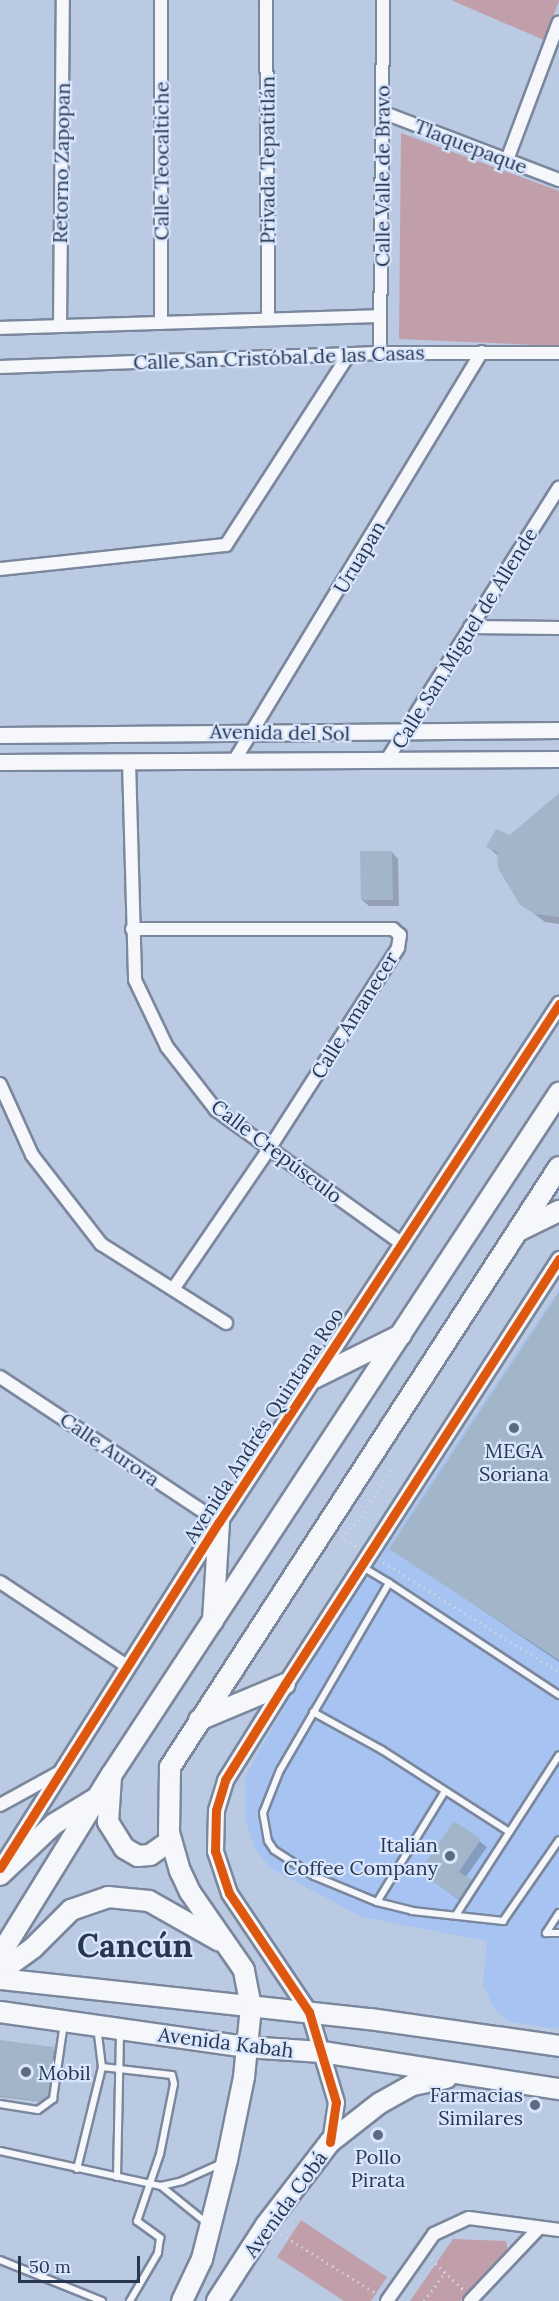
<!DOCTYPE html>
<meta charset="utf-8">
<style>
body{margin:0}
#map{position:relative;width:559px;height:2301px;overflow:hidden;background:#bacae3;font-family:Lora,serif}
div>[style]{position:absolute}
.built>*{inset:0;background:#a7c3f2}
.green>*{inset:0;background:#c19faa}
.shadow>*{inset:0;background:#0003}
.building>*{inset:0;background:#a3b5c9}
.path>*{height:3px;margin-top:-1.5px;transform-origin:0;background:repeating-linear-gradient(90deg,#cfd4dc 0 1.5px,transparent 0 6px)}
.roads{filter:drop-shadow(2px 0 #7b879c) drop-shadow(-2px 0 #7b879c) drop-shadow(0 2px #7b879c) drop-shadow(0 -2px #7b879c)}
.service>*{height:6px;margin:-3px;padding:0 3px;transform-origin:3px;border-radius:3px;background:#f5f7fb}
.minor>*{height:12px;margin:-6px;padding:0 6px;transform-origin:6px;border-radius:6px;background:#f5f7fb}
.tertiary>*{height:15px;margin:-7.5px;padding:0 7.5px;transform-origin:7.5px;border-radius:7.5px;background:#f5f7fb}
.primary>*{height:20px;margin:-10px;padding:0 10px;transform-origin:10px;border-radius:10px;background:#f5f7fb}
.cycleway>*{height:9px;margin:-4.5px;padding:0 4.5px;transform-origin:4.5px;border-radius:4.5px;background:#de570f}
.dots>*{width:16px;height:16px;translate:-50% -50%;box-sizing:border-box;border:3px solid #d7e6fd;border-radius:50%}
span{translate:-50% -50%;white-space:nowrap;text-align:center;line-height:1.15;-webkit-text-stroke:4.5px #d7e6fd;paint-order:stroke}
.street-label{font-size:20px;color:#29374e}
.poi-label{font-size:20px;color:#29374e}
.right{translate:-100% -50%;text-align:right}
.left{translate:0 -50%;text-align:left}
.town-label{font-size:32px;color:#29374e;font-weight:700}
.scale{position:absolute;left:18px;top:2256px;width:122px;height:27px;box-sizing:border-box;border:3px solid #29374e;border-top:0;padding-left:8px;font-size:18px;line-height:21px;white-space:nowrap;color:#29374e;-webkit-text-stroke:4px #d7e6fd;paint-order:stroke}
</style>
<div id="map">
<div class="built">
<i style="clip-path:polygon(559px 1289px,559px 2029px,509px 2022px,495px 2010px,483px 1985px,487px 1941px,362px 1917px,270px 1868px,254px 1847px,245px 1818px,245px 1777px,302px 1674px)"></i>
</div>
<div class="green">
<i style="clip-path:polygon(451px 0,559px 0,559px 1px,544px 40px)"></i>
<i style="clip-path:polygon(401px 133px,559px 191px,559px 346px,399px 339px)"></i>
<i style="clip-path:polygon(301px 2220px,387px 2277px,371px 2301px,344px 2301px,277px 2257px)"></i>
<i style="clip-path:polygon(453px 2239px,506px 2241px,508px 2251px,460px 2301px,410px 2301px)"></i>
</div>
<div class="shadow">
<i style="clip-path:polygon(559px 795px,559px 924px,545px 922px,521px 904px,498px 856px,488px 847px,510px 837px)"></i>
<i style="clip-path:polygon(392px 852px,398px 859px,399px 906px,369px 906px,362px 900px)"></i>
<i style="clip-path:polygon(559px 1309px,559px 1662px,391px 1548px)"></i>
<i style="clip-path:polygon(455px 1823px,487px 1847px,465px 1878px,477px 1888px,466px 1905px,421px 1872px)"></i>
<i style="clip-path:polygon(0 2042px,55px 2050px,49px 2098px,43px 2102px,0 2097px)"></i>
</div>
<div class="building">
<i style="clip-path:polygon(559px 793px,559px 917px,535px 914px,520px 905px,498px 868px,497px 852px,486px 847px,496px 829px,510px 835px)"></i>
<i style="clip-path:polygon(360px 851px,392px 851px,393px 900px,361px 900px)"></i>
<i style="clip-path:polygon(559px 1292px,559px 1660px,389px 1549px)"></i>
<i style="clip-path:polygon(454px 1821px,481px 1839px,459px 1872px,472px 1880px,459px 1899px,419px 1872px)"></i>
<i style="clip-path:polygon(0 2040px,54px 2047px,48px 2096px,41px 2101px,0 2096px)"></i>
</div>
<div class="path">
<i style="left:356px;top:1546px;width:16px;rotate:-150deg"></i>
<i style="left:342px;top:1538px;width:28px;rotate:-48deg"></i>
<i style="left:361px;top:1517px;width:57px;rotate:-58deg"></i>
<i style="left:383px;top:1562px;width:208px;rotate:32deg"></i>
<i style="left:281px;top:2234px;width:113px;rotate:32deg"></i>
<i style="left:431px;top:2259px;width:44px;rotate:43.2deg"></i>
<i style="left:424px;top:2301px;width:36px;rotate:-54deg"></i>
</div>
<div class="roads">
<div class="service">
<i style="left:361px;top:1566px;width:33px;rotate:31deg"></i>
<i style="left:559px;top:1695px;width:204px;rotate:-146.6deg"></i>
<i style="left:389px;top:1583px;width:216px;rotate:120.2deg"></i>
<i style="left:280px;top:1770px;width:46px;rotate:111.6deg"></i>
<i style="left:263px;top:1813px;width:28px;rotate:80deg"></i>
<i style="left:268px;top:1841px;width:11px;rotate:56deg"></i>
<i style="left:274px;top:1850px;width:48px;rotate:33deg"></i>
<i style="left:314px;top:1876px;width:68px;rotate:22.4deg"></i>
<i style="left:377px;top:1902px;width:36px;rotate:14deg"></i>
<i style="left:412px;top:1911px;width:92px;rotate:6.3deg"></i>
<i style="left:503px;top:1921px;width:98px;rotate:-55.3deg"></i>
<i style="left:313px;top:1712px;width:79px;rotate:28.8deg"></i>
<i style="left:382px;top:1750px;width:151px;rotate:32.8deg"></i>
<i style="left:377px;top:1902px;width:130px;rotate:-58.5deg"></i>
<i style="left:559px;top:1913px;width:24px;rotate:123deg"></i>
<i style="left:546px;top:1933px;width:13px"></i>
<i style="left:456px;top:1915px;width:190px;rotate:-57.2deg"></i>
<i style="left:102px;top:2067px;width:70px;rotate:6.5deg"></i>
<i style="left:172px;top:2075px;width:9px;rotate:77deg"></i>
<i style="left:174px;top:2084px;width:71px;rotate:101.3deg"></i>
<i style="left:160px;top:2154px;width:71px;rotate:108.9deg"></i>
<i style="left:137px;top:2221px;width:29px;rotate:36deg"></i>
<i style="left:160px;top:2238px;width:15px;rotate:98deg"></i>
<i style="left:158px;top:2253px;width:56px;rotate:120.3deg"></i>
<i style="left:0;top:2104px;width:38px;rotate:9deg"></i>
<i style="left:38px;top:2110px;width:19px;rotate:-36deg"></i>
<i style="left:53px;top:2099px;width:77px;rotate:-81.8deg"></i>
<i style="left:0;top:2151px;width:165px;rotate:12.3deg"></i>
<i style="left:161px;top:2186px;width:22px;rotate:-13deg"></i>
<i style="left:182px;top:2181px;width:44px;rotate:-24.2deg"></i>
<i style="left:77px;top:2169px;width:105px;rotate:-76.2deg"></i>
<i style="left:102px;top:2067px;width:38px;rotate:-97deg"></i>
<i style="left:117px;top:2177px;width:146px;rotate:-88.8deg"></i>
<i style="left:161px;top:2186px;width:60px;rotate:39deg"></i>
<i style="left:0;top:2260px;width:110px;rotate:21.9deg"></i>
</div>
<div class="minor">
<i style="left:266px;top:0;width:319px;rotate:89.6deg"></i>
<i style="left:382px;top:112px;width:190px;rotate:21deg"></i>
<i style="left:507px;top:160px;width:147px;rotate:-69.4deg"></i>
<i style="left:161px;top:323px;width:323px;rotate:-90deg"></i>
<i style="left:60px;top:326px;width:326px;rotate:-89.5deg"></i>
<i style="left:0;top:328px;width:380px;rotate:-1.8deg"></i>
<i style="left:380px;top:353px;width:353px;rotate:-89.5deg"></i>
<i style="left:0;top:367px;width:380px;rotate:-2.1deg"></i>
<i style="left:380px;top:353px;width:179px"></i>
<i style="left:0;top:569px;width:227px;rotate:-6.1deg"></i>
<i style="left:226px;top:545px;width:227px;rotate:-57.2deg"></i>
<i style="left:470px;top:627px;width:89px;rotate:0.6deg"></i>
<i style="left:388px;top:758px;width:320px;rotate:-57.7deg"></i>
<i style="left:234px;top:761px;width:478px;rotate:-58.8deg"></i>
<i style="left:129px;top:762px;width:218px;rotate:88.4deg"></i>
<i style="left:135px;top:980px;width:74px;rotate:64.5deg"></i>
<i style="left:167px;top:1047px;width:80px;rotate:52.1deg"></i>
<i style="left:216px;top:1110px;width:231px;rotate:35.7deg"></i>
<i style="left:132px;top:929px;width:261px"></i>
<i style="left:393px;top:929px;width:9px;rotate:41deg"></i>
<i style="left:400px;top:935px;width:13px;rotate:99deg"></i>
<i style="left:398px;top:948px;width:239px;rotate:122.7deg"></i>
<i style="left:269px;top:1149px;width:168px;rotate:124.4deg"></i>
<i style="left:0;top:1084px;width:78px;rotate:65.7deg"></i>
<i style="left:32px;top:1155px;width:113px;rotate:52.2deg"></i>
<i style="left:101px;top:1244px;width:148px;rotate:32.3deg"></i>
<i style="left:0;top:1377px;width:263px;rotate:33.5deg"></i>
<i style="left:0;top:1582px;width:152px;rotate:33.5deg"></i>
<i style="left:0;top:1805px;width:68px;rotate:-28.8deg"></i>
<i style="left:387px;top:2301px;width:82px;rotate:-55deg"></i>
<i style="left:434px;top:2234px;width:38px;rotate:-25deg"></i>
<i style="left:469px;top:2218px;width:91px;rotate:7.6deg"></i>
<i style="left:470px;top:2301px;width:100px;rotate:-46.6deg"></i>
</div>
<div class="tertiary">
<i style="left:0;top:735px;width:559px;rotate:-0.51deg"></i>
<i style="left:0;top:762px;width:559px;rotate:-0.31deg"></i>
<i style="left:0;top:1868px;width:409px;rotate:-57.7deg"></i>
<i style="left:219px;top:1522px;width:620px;rotate:-56.72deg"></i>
<i style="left:330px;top:2142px;width:40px;rotate:-81.5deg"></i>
<i style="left:336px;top:2102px;width:94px;rotate:-106.7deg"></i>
<i style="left:309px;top:2012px;width:143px;rotate:-123.9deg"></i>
<i style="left:229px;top:1893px;width:44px;rotate:-108.4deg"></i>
<i style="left:215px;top:1851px;width:41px;rotate:-88.6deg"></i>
<i style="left:216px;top:1810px;width:31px;rotate:-73deg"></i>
<i style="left:225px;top:1780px;width:113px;rotate:-58deg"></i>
<i style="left:285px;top:1684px;width:506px;rotate:-57.19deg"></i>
</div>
<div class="primary">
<i style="left:518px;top:1231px;width:46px;rotate:-26deg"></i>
<i style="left:314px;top:1378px;width:97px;rotate:-26.3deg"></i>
<i style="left:213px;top:1621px;width:99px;rotate:-86.5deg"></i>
<i style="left:199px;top:1720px;width:93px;rotate:-22.7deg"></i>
<i style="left:111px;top:1777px;width:45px;rotate:93.8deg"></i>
<i style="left:108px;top:1822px;width:31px;rotate:58deg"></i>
<i style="left:124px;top:1848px;width:16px;rotate:30deg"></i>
<i style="left:138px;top:1856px;width:12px;rotate:-5deg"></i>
<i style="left:150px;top:1855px;width:24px;rotate:-35deg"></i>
<i style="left:0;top:1875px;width:74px;rotate:-43.4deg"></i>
<i style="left:54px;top:1824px;width:46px;rotate:-31.6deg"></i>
<i style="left:0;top:1955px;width:213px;rotate:-58.3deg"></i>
<i style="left:112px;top:1774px;width:815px;rotate:-56.72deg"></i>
<i style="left:0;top:1972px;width:41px;rotate:-36deg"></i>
<i style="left:33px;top:1948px;width:54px;rotate:-45deg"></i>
<i style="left:71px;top:1910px;width:39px;rotate:-19deg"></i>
<i style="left:108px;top:1897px;width:41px;rotate:5.6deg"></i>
<i style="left:149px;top:1901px;width:81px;rotate:29.4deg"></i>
<i style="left:0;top:1979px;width:372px;rotate:6.2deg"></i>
<i style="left:370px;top:2019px;width:191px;rotate:8.1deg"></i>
<i style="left:0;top:2012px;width:248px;rotate:8.1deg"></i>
<i style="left:246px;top:2047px;width:76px;rotate:3.8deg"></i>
<i style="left:322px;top:2052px;width:240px;rotate:8.9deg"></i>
<i style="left:182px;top:2301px;width:47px;rotate:-64.5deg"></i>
<i style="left:202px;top:2259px;width:102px;rotate:-75.8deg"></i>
<i style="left:227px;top:2160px;width:85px;rotate:-78.4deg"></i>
<i style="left:244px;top:2077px;width:70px;rotate:-84.3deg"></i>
<i style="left:251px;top:2007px;width:38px;rotate:-101deg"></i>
<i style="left:244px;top:1970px;width:95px;rotate:-124.7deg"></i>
<i style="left:190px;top:1892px;width:23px;rotate:-115deg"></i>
<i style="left:180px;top:1871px;width:40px;rotate:-106deg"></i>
<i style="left:169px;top:1833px;width:66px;rotate:-89.1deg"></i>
<i style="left:170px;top:1767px;width:715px;rotate:-57.04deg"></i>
<i style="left:217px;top:2301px;width:90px;rotate:-57.2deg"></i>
<i style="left:266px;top:2225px;width:105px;rotate:-52.4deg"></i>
<i style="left:330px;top:2142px;width:63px;rotate:-38deg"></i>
<i style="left:380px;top:2103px;width:38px;rotate:-29deg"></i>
<i style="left:413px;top:2085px;width:34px;rotate:-12deg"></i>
</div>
</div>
<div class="cycleway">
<i style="left:0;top:1868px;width:409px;rotate:-57.7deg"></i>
<i style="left:219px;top:1522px;width:620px;rotate:-56.72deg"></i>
<i style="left:330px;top:2142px;width:40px;rotate:-81.5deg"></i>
<i style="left:336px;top:2102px;width:94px;rotate:-106.7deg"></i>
<i style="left:309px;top:2012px;width:143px;rotate:-123.9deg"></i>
<i style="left:229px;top:1893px;width:44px;rotate:-108.4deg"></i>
<i style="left:215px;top:1851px;width:41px;rotate:-88.6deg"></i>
<i style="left:216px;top:1810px;width:31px;rotate:-73deg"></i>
<i style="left:225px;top:1780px;width:113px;rotate:-58deg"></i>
<i style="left:285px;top:1684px;width:506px;rotate:-57.19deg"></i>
</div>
<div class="dots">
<i style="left:514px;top:1428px;background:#5c6a82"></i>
<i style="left:450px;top:1856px;background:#5c6a82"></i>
<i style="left:26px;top:2072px;background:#5c6a82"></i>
<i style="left:535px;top:2105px;background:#5c6a82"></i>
<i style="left:378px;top:2135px;background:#5c6a82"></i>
</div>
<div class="street-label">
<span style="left:471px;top:146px;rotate:21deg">Tlaquepaque</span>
<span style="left:267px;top:160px;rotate:-90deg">Privada Tepatitlán</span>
<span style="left:161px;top:161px;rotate:-90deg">Calle Teocaltiche</span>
<span style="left:61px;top:163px;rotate:-89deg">Retorno Zapopan</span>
<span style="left:382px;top:176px;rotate:-90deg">Calle Valle de Bravo</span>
<span style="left:279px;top:357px;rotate:-2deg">Calle San Cristóbal de las Casas</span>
<span style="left:359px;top:557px;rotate:-59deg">Uruapan</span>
<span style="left:464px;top:638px;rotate:-58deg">Calle San Miguel de Allende</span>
<span style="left:280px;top:732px;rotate:1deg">Avenida del Sol</span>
<span style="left:354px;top:1015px;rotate:-58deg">Calle Amanecer</span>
<span style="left:277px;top:1151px;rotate:37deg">Calle Crepúsculo</span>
<span style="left:263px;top:1425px;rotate:-57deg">Avenida Andrés Quintana Roo</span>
<span style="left:110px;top:1449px;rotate:34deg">Calle Aurora</span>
<span style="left:226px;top:2042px;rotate:7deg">Avenida Kabah</span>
<span style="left:285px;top:2204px;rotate:-54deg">Avenida Cobá</span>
</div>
<div class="poi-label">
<span style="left:514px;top:1462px">MEGA<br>Soriana</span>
<span class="right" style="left:438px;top:1856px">Italian<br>Coffee Company</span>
<span class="left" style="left:38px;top:2072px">Mobil</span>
<span class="right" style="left:523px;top:2106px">Farmacias<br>Similares</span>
<span style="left:378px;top:2168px">Pollo<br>Pirata</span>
</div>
<div class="town-label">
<span style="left:135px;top:1946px">Cancún</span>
</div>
<div class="scale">50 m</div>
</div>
